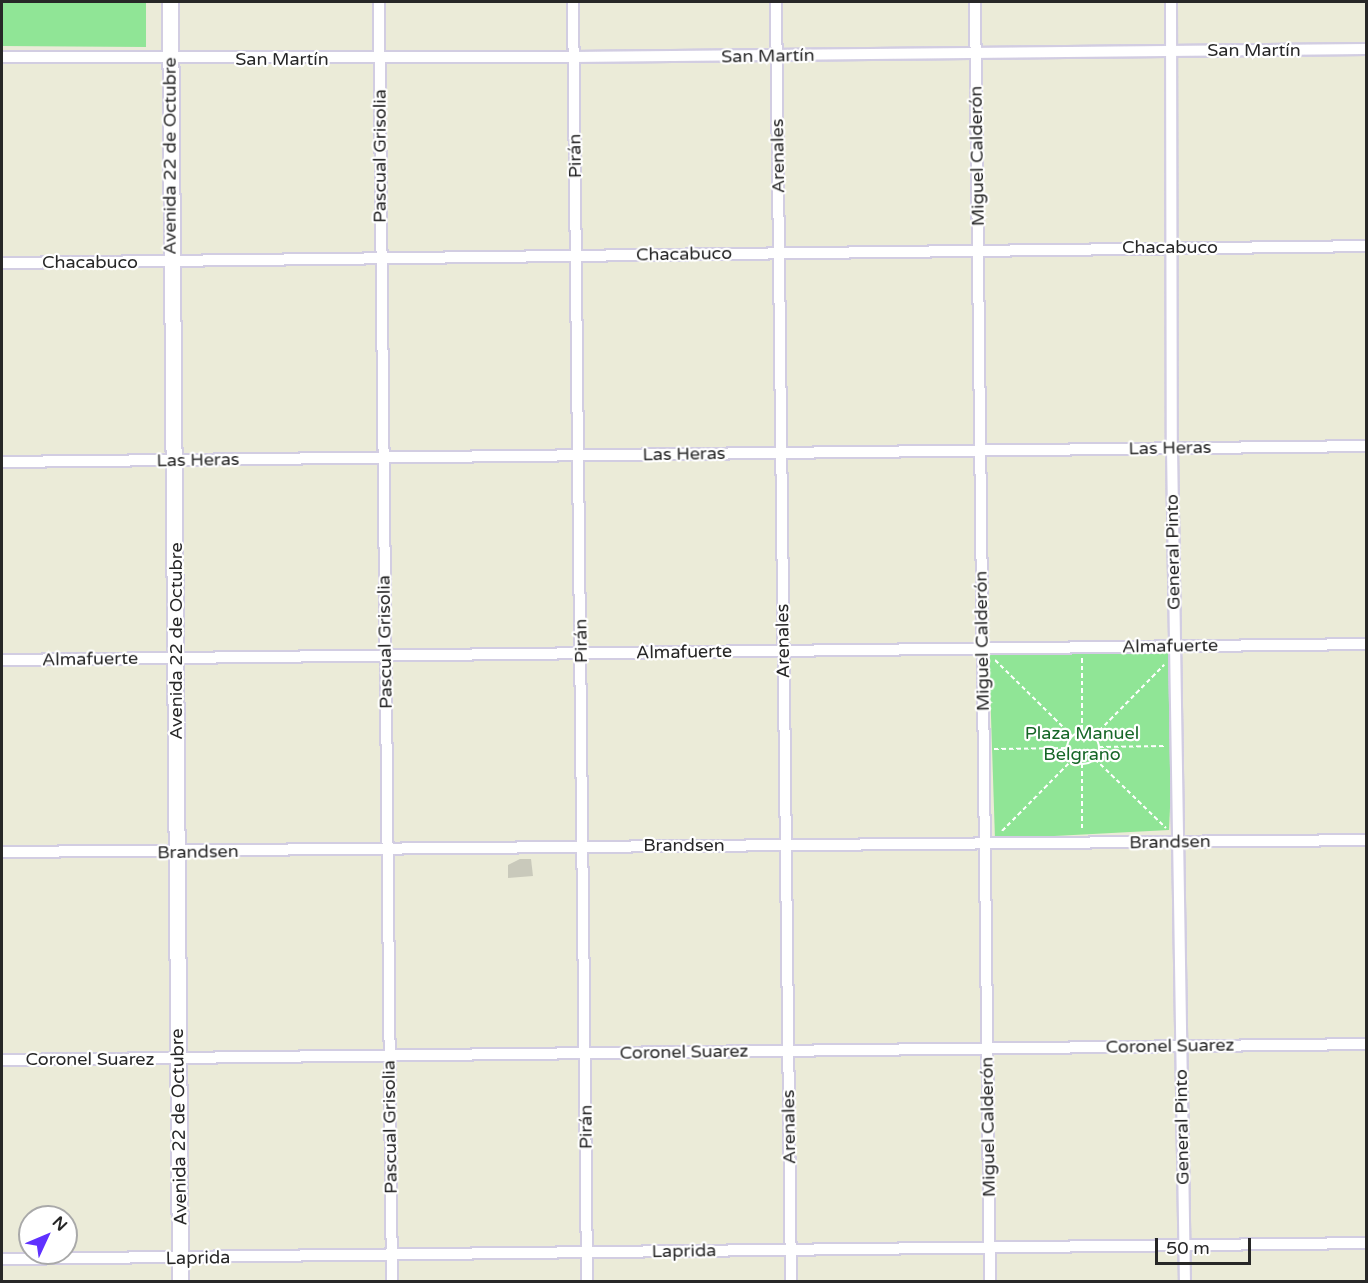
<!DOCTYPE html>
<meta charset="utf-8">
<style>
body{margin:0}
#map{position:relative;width:1368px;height:1283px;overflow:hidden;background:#ebebd8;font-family:"Varela Round",sans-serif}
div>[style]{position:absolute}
.green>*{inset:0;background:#90e596}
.building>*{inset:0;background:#c9c9bb}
.path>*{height:2px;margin-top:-1px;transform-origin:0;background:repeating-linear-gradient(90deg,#fff 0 4.5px,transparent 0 7.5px)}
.path>.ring{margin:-1px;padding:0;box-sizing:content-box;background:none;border:2px solid #fff;border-radius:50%}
.roads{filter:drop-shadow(2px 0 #d2cde2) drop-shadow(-2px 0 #d2cde2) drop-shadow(0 2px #d2cde2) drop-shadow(0 -2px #d2cde2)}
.minor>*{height:10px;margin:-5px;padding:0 5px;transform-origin:5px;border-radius:5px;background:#fff}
.secondary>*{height:15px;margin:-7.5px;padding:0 7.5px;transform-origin:7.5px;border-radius:7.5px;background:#fff}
span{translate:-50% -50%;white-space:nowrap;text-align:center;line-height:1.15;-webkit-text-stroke:4.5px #fff;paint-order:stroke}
.street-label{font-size:18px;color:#272727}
.park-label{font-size:18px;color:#156626}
.frame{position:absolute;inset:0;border:3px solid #272727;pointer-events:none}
.north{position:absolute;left:18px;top:1205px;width:60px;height:60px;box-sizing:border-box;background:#fff;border:2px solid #a9a9a9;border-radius:50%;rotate:46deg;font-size:16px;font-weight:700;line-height:24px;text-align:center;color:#272727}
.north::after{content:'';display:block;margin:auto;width:21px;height:27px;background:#5f31ff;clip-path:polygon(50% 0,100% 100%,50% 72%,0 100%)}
.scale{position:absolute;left:1155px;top:1238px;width:96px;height:27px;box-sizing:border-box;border:3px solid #272727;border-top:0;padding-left:8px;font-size:18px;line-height:21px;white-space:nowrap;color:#272727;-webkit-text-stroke:4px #fff;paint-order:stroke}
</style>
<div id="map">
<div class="green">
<i style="clip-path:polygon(2px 2px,146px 2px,146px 47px,2px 46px)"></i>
<i style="clip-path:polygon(1177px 651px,1169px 830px,995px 839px,989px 655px)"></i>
</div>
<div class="building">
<i style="clip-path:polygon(520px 859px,531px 859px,533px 876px,508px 878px,508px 865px)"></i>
</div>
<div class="path">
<i style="left:1082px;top:658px;width:73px;rotate:90deg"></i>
<i style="left:995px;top:660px;width:108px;rotate:44.6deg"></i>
<i class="ring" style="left:1067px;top:732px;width:30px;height:30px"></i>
<i style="left:1094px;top:736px;width:100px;rotate:-45.4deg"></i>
<i style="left:1099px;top:747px;width:66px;rotate:-0.9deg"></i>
<i style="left:994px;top:749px;width:73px;rotate:-0.8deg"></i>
<i style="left:1095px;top:759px;width:99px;rotate:44.2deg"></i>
<i style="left:1082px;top:764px;width:67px;rotate:90deg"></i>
<i style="left:1002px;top:831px;width:100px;rotate:-45.4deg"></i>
</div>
<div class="roads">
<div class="minor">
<i style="left:379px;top:2px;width:1280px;rotate:89.42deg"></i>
<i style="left:573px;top:2px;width:1280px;rotate:89.37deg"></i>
<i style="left:776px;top:2px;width:1280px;rotate:89.33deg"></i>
<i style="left:975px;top:2px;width:1280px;rotate:89.33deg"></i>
<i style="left:1171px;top:2px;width:446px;rotate:89.9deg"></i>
<i style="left:1172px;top:448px;width:834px;rotate:89.11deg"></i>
<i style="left:2px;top:57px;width:571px"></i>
<i style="left:573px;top:57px;width:793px;rotate:-0.58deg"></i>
<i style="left:2px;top:263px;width:1364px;rotate:-0.71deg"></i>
<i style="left:2px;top:462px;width:1364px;rotate:-0.67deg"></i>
<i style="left:2px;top:660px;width:1364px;rotate:-0.67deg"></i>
<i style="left:2px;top:852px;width:1364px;rotate:-0.5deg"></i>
<i style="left:2px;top:1060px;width:1364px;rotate:-0.67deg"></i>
<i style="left:2px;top:1259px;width:1364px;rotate:-0.67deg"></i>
</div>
<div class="secondary">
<i style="left:170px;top:2px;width:1280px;rotate:89.55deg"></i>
</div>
</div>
<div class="street-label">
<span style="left:1254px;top:50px">San Martín</span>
<span style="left:768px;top:56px;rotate:-1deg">San Martín</span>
<span style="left:282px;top:59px">San Martín</span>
<span style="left:170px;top:156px;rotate:-90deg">Avenida 22 de Octubre</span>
<span style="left:380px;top:156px;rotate:-90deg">Pascual Grisolia</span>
<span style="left:575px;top:156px;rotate:-91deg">Pirán</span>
<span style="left:778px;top:156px;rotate:-91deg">Arenales</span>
<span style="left:977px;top:156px;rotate:-91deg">Miguel Calderón</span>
<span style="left:1170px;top:247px">Chacabuco</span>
<span style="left:684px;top:254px;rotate:-1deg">Chacabuco</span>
<span style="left:90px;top:262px">Chacabuco</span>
<span style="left:1170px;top:448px;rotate:-1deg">Las Heras</span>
<span style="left:684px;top:454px;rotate:-1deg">Las Heras</span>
<span style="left:198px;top:460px;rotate:-1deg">Las Heras</span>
<span style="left:1173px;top:552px;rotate:-91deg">General Pinto</span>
<span style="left:176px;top:641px;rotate:-90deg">Avenida 22 de Octubre</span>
<span style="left:581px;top:641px;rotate:-91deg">Pirán</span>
<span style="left:783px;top:641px;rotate:-91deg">Arenales</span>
<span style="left:982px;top:641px;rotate:-91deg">Miguel Calderón</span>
<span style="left:385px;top:642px;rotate:-91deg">Pascual Grisolia</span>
<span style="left:1170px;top:646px;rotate:-1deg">Almafuerte</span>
<span style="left:684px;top:652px;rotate:-1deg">Almafuerte</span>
<span style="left:90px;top:659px;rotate:-1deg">Almafuerte</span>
<span style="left:1170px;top:842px;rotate:-1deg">Brandsen</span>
<span style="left:684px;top:845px">Brandsen</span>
<span style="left:198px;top:852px;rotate:-1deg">Brandsen</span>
<span style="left:1170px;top:1046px;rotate:-1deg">Coronel Suarez</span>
<span style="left:684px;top:1052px;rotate:-1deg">Coronel Suarez</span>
<span style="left:90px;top:1059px">Coronel Suarez</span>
<span style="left:179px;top:1127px;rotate:-91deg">Avenida 22 de Octubre</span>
<span style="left:390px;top:1127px;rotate:-91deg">Pascual Grisolia</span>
<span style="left:586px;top:1127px;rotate:-90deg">Pirán</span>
<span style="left:789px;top:1127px;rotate:-91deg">Arenales</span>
<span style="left:988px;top:1127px;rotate:-91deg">Miguel Calderón</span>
<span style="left:1182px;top:1127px;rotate:-91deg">General Pinto</span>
<span style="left:684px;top:1251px;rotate:-1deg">Laprida</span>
<span style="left:198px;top:1258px;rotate:-1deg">Laprida</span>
</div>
<div class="park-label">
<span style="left:1082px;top:744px">Plaza Manuel<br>Belgrano</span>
</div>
<div class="frame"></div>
<div class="north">N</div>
<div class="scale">50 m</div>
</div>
